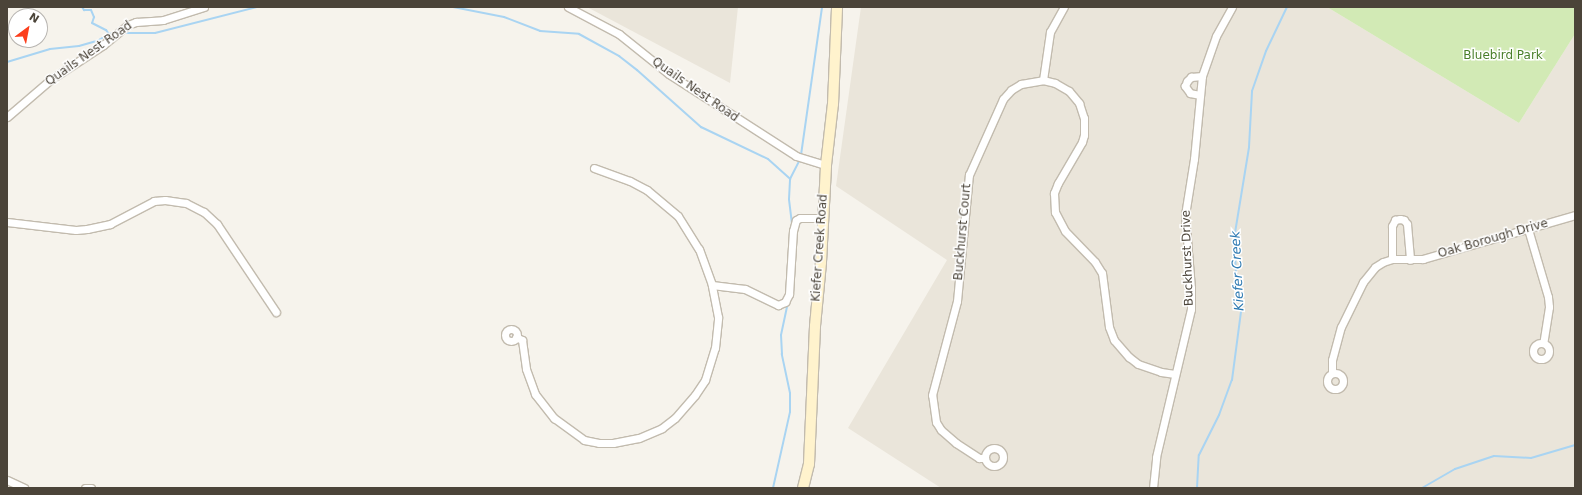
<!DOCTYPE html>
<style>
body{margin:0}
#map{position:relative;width:1582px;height:495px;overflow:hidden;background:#f6f3ec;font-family:"DejaVu Sans",sans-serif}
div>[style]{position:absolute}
.residential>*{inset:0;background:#eae5da}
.green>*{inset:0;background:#d2eab5}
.stream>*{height:2px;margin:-1px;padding:0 1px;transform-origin:1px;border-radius:1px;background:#a9d4f2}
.roads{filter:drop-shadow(1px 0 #c2bbae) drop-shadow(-1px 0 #c2bbae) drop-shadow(0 1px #c2bbae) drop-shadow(0 -1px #c2bbae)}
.street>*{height:7px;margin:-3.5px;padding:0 3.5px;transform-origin:3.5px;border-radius:3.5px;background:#fff}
.street>.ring{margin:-3.5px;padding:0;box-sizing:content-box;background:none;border:7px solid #fff;border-radius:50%}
.secondary>*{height:10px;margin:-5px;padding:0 5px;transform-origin:5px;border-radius:5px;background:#fff3cd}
span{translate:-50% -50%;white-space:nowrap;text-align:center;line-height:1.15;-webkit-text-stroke:3px #fff;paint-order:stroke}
.street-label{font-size:12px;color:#4b4439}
.park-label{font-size:12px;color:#4a7f2a}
.water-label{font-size:13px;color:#2e7ab2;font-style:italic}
.frame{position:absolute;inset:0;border:8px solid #4b4439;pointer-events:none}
.north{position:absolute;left:8px;top:8px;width:40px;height:40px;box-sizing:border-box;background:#fff;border:1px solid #b7b4b0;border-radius:50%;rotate:32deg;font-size:11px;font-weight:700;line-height:16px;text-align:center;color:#4b4439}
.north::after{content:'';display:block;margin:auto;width:14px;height:18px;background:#fc3f1d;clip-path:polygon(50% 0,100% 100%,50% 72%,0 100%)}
</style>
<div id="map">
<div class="residential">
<i style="clip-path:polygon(587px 7px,738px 7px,730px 83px)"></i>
<i style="clip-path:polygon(861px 7px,1327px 7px,1519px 123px,1575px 34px,1575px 488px,941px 488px,848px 428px,947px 260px,836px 186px)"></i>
</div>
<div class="green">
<i style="clip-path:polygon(1327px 7px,1575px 7px,1575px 34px,1519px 123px)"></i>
</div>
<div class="stream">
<i style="left:82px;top:7px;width:4px;rotate:56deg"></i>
<i style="left:84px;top:10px;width:7px"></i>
<i style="left:91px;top:10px;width:8px;rotate:67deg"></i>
<i style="left:94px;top:17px;width:6px;rotate:108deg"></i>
<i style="left:92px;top:23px;width:16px;rotate:27deg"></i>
<i style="left:106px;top:30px;width:5px;rotate:53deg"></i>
<i style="left:453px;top:7px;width:52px;rotate:11.1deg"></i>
<i style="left:504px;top:17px;width:39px;rotate:21deg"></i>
<i style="left:540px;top:31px;width:39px;rotate:4deg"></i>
<i style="left:579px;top:34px;width:46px;rotate:28.8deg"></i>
<i style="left:619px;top:56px;width:23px;rotate:38deg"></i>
<i style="left:637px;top:70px;width:86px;rotate:41.7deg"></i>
<i style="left:701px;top:127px;width:74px;rotate:25.5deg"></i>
<i style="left:768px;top:159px;width:30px;rotate:42deg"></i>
<i style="left:121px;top:33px;width:34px"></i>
<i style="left:155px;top:33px;width:105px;rotate:-14.3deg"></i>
<i style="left:7px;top:62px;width:45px;rotate:-16.8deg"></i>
<i style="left:50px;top:49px;width:29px;rotate:-6deg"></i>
<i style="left:79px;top:46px;width:19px;rotate:-16deg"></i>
<i style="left:97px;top:41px;width:14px;rotate:-30deg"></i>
<i style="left:109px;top:34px;width:6px;rotate:-9deg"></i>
<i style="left:801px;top:155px;width:149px;rotate:-81.9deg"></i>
<i style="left:792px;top:224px;width:25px;rotate:-97deg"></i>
<i style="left:789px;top:199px;width:20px;rotate:-87deg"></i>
<i style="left:790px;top:179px;width:22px;rotate:-63deg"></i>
<i style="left:773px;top:488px;width:78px;rotate:-77.4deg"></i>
<i style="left:790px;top:412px;width:19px;rotate:-90deg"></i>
<i style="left:790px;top:393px;width:40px;rotate:-102deg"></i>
<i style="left:782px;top:354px;width:19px;rotate:-93deg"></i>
<i style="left:781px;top:335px;width:34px;rotate:-78deg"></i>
<i style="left:1197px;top:488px;width:33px;rotate:-87deg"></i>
<i style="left:1199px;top:455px;width:45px;rotate:-63.4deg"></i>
<i style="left:1219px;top:415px;width:37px;rotate:-70deg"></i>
<i style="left:1232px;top:380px;width:77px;rotate:-82.5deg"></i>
<i style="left:1242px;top:304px;width:31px;rotate:-101deg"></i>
<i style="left:1236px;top:274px;width:35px;rotate:-93deg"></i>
<i style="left:1234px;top:239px;width:93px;rotate:-80.7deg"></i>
<i style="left:1249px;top:147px;width:56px;rotate:-86.9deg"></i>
<i style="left:1252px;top:91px;width:42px;rotate:-70.7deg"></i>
<i style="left:1266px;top:51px;width:49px;rotate:-64.5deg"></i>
<i style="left:1422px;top:488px;width:38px;rotate:-30deg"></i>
<i style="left:1455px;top:469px;width:41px;rotate:-18.4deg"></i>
<i style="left:1494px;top:456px;width:37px;rotate:3deg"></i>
<i style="left:1531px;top:458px;width:46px;rotate:-16.5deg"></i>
</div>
<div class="roads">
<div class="street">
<i style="left:568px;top:7px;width:58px;rotate:27.9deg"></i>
<i style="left:619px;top:34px;width:64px;rotate:38.7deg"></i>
<i style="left:669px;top:74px;width:151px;rotate:32.8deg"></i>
<i style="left:796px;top:156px;width:31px;rotate:17deg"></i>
<i style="left:1043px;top:80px;width:49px;rotate:-81.7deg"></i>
<i style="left:1050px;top:32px;width:29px;rotate:-61deg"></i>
<i style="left:1200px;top:95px;width:10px;rotate:-169deg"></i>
<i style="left:1190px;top:93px;width:9px;rotate:-126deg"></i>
<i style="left:1185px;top:86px;width:5px;rotate:-68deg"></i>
<i style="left:1187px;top:81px;width:6px;rotate:-45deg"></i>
<i style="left:1191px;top:77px;width:11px;rotate:-5deg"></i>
<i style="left:7px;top:117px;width:57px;rotate:-40.7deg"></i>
<i style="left:50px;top:80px;width:64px;rotate:-33.4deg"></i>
<i style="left:103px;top:45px;width:32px;rotate:-39deg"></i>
<i style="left:128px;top:25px;width:9px;rotate:-21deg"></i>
<i style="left:136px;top:22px;width:27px;rotate:-4deg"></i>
<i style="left:163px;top:20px;width:43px;rotate:-17.6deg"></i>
<i style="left:594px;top:168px;width:38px;rotate:20deg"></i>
<i style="left:630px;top:181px;width:19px;rotate:28deg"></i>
<i style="left:647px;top:190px;width:40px;rotate:40deg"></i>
<i style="left:678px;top:216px;width:39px;rotate:58deg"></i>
<i style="left:699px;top:249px;width:38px;rotate:70deg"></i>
<i style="left:7px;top:222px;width:69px;rotate:6.6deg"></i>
<i style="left:76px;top:230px;width:11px;rotate:-5deg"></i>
<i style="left:87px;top:229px;width:24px;rotate:-12deg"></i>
<i style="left:110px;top:224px;width:50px;rotate:-27.6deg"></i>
<i style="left:154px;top:201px;width:11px;rotate:-5deg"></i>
<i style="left:165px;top:200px;width:21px;rotate:8deg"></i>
<i style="left:186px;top:203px;width:20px;rotate:27deg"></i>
<i style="left:204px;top:212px;width:18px;rotate:43deg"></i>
<i style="left:217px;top:224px;width:106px;rotate:56.2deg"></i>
<i style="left:1528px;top:229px;width:71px;rotate:73.6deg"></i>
<i style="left:1548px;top:297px;width:10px;rotate:84deg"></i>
<i style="left:1549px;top:307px;width:36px;rotate:99deg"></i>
<i style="left:1392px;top:259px;width:33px;rotate:-90deg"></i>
<i style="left:1392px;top:226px;width:7px;rotate:-63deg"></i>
<i style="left:1395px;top:220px;width:5px;rotate:-11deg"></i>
<i style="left:1400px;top:219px;width:4px;rotate:14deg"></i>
<i style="left:1404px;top:220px;width:5px;rotate:53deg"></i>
<i style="left:1407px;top:224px;width:36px;rotate:85deg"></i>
<i class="ring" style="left:505px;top:329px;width:5px;height:5px"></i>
<i style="left:516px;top:337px;width:7px;rotate:27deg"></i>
<i style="left:522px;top:340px;width:29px;rotate:82deg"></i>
<i style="left:526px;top:369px;width:27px;rotate:70deg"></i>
<i style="left:535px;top:394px;width:31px;rotate:52deg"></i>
<i style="left:554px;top:418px;width:37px;rotate:36deg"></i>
<i style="left:584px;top:440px;width:15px;rotate:11deg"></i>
<i style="left:599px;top:443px;width:14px"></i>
<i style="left:613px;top:443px;width:26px;rotate:-11deg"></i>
<i style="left:639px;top:438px;width:25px;rotate:-23deg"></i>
<i style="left:662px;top:428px;width:16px;rotate:-38deg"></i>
<i style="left:675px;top:418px;width:30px;rotate:-49deg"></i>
<i style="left:695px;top:395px;width:18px;rotate:-56deg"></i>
<i style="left:705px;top:380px;width:34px;rotate:-73deg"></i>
<i style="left:715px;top:348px;width:31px;rotate:-84deg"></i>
<i style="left:718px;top:317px;width:33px;rotate:-101deg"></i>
<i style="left:712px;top:285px;width:33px;rotate:7deg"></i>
<i style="left:745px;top:289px;width:37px;rotate:26deg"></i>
<i style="left:778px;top:305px;width:8px;rotate:-23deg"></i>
<i style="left:785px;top:302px;width:9px;rotate:-63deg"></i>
<i style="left:789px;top:294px;width:63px;rotate:-86.4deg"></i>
<i style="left:793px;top:231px;width:11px;rotate:-75deg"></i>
<i style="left:796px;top:220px;width:4px;rotate:-27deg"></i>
<i style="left:800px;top:218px;width:22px"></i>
<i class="ring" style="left:1533px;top:343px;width:9px;height:9px"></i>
<i class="ring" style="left:1327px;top:373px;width:9px;height:9px"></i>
<i style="left:1332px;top:373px;width:13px;rotate:-90deg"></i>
<i style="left:1332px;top:360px;width:34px;rotate:-75deg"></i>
<i style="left:1341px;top:327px;width:50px;rotate:-63.9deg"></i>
<i style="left:1363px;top:282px;width:19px;rotate:-51deg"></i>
<i style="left:1375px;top:267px;width:9px;rotate:-32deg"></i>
<i style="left:1383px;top:262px;width:9px;rotate:-18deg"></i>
<i style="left:1392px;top:259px;width:31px"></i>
<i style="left:1423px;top:259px;width:158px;rotate:-16.1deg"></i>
<i class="ring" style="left:985px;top:448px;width:11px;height:11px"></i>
<i style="left:985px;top:458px;width:6px;rotate:180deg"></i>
<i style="left:979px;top:458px;width:27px;rotate:-147deg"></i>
<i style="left:956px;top:443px;width:20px;rotate:-139deg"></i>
<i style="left:941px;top:430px;width:9px;rotate:-122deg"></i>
<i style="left:936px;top:422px;width:27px;rotate:-98deg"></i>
<i style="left:932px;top:395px;width:97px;rotate:-75.1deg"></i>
<i style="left:957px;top:301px;width:127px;rotate:-84.6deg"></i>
<i style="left:969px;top:175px;width:83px;rotate:-65.9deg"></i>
<i style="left:1003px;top:99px;width:12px;rotate:-48deg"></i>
<i style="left:1011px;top:90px;width:12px;rotate:-31deg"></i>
<i style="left:1021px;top:84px;width:22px;rotate:-10deg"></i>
<i style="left:1043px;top:80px;width:12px;rotate:14deg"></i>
<i style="left:1055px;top:83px;width:16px;rotate:30deg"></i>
<i style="left:1069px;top:91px;width:16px;rotate:50deg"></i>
<i style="left:1079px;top:103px;width:16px;rotate:72deg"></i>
<i style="left:1084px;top:118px;width:17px;rotate:90deg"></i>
<i style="left:1084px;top:135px;width:7px;rotate:106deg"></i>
<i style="left:1082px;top:142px;width:48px;rotate:120.3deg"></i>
<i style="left:1058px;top:183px;width:11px;rotate:112deg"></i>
<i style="left:1054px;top:193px;width:19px;rotate:87deg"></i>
<i style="left:1055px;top:212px;width:21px;rotate:62deg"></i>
<i style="left:1065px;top:231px;width:43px;rotate:45.9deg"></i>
<i style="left:1095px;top:262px;width:13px;rotate:58deg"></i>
<i style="left:1102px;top:273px;width:54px;rotate:82.6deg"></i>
<i style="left:1109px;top:327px;width:14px;rotate:69deg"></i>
<i style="left:1114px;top:340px;width:23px;rotate:49deg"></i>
<i style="left:1129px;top:357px;width:11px;rotate:38deg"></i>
<i style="left:1138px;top:364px;width:24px;rotate:19deg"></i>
<i style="left:1161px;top:372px;width:14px;rotate:8deg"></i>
<i style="left:7px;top:480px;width:19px;rotate:25deg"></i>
<i style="left:85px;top:488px;width:6px"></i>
<i style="left:1153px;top:488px;width:31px;rotate:-84deg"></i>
<i style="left:1156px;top:457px;width:152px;rotate:-76.7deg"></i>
<i style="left:1191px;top:309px;width:21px;rotate:-90deg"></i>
<i style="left:1191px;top:288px;width:73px;rotate:-94.7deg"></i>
<i style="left:1185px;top:215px;width:57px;rotate:-80.9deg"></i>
<i style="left:1194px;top:159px;width:83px;rotate:-84.5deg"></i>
<i style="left:1202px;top:76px;width:42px;rotate:-70.7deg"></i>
<i style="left:1216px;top:36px;width:33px;rotate:-61deg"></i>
</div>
<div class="secondary">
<i style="left:803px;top:488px;width:25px;rotate:-76deg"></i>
<i style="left:809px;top:464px;width:138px;rotate:-87.5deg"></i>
<i style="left:815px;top:326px;width:64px;rotate:-84.6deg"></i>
<i style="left:821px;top:262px;width:97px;rotate:-87deg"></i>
<i style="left:826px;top:165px;width:61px;rotate:-83.5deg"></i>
<i style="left:833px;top:104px;width:97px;rotate:-87.6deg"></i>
</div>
</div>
<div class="street-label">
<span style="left:89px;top:54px;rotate:-35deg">Quails Nest Road</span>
<span style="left:695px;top:90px;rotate:35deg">Quails Nest Road</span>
<span style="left:963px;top:232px;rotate:-85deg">Buckhurst Court</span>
<span style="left:1493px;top:239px;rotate:-16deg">Oak Borough Drive</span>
<span style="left:820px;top:248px;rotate:-86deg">Kiefer Creek Road</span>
<span style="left:1188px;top:258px;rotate:-92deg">Buckhurst Drive</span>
</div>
<div class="park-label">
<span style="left:1503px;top:56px">Bluebird Park</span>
</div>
<div class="water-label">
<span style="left:1238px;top:271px;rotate:-93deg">Kiefer Creek</span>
</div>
<div class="frame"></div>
<div class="north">N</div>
</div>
